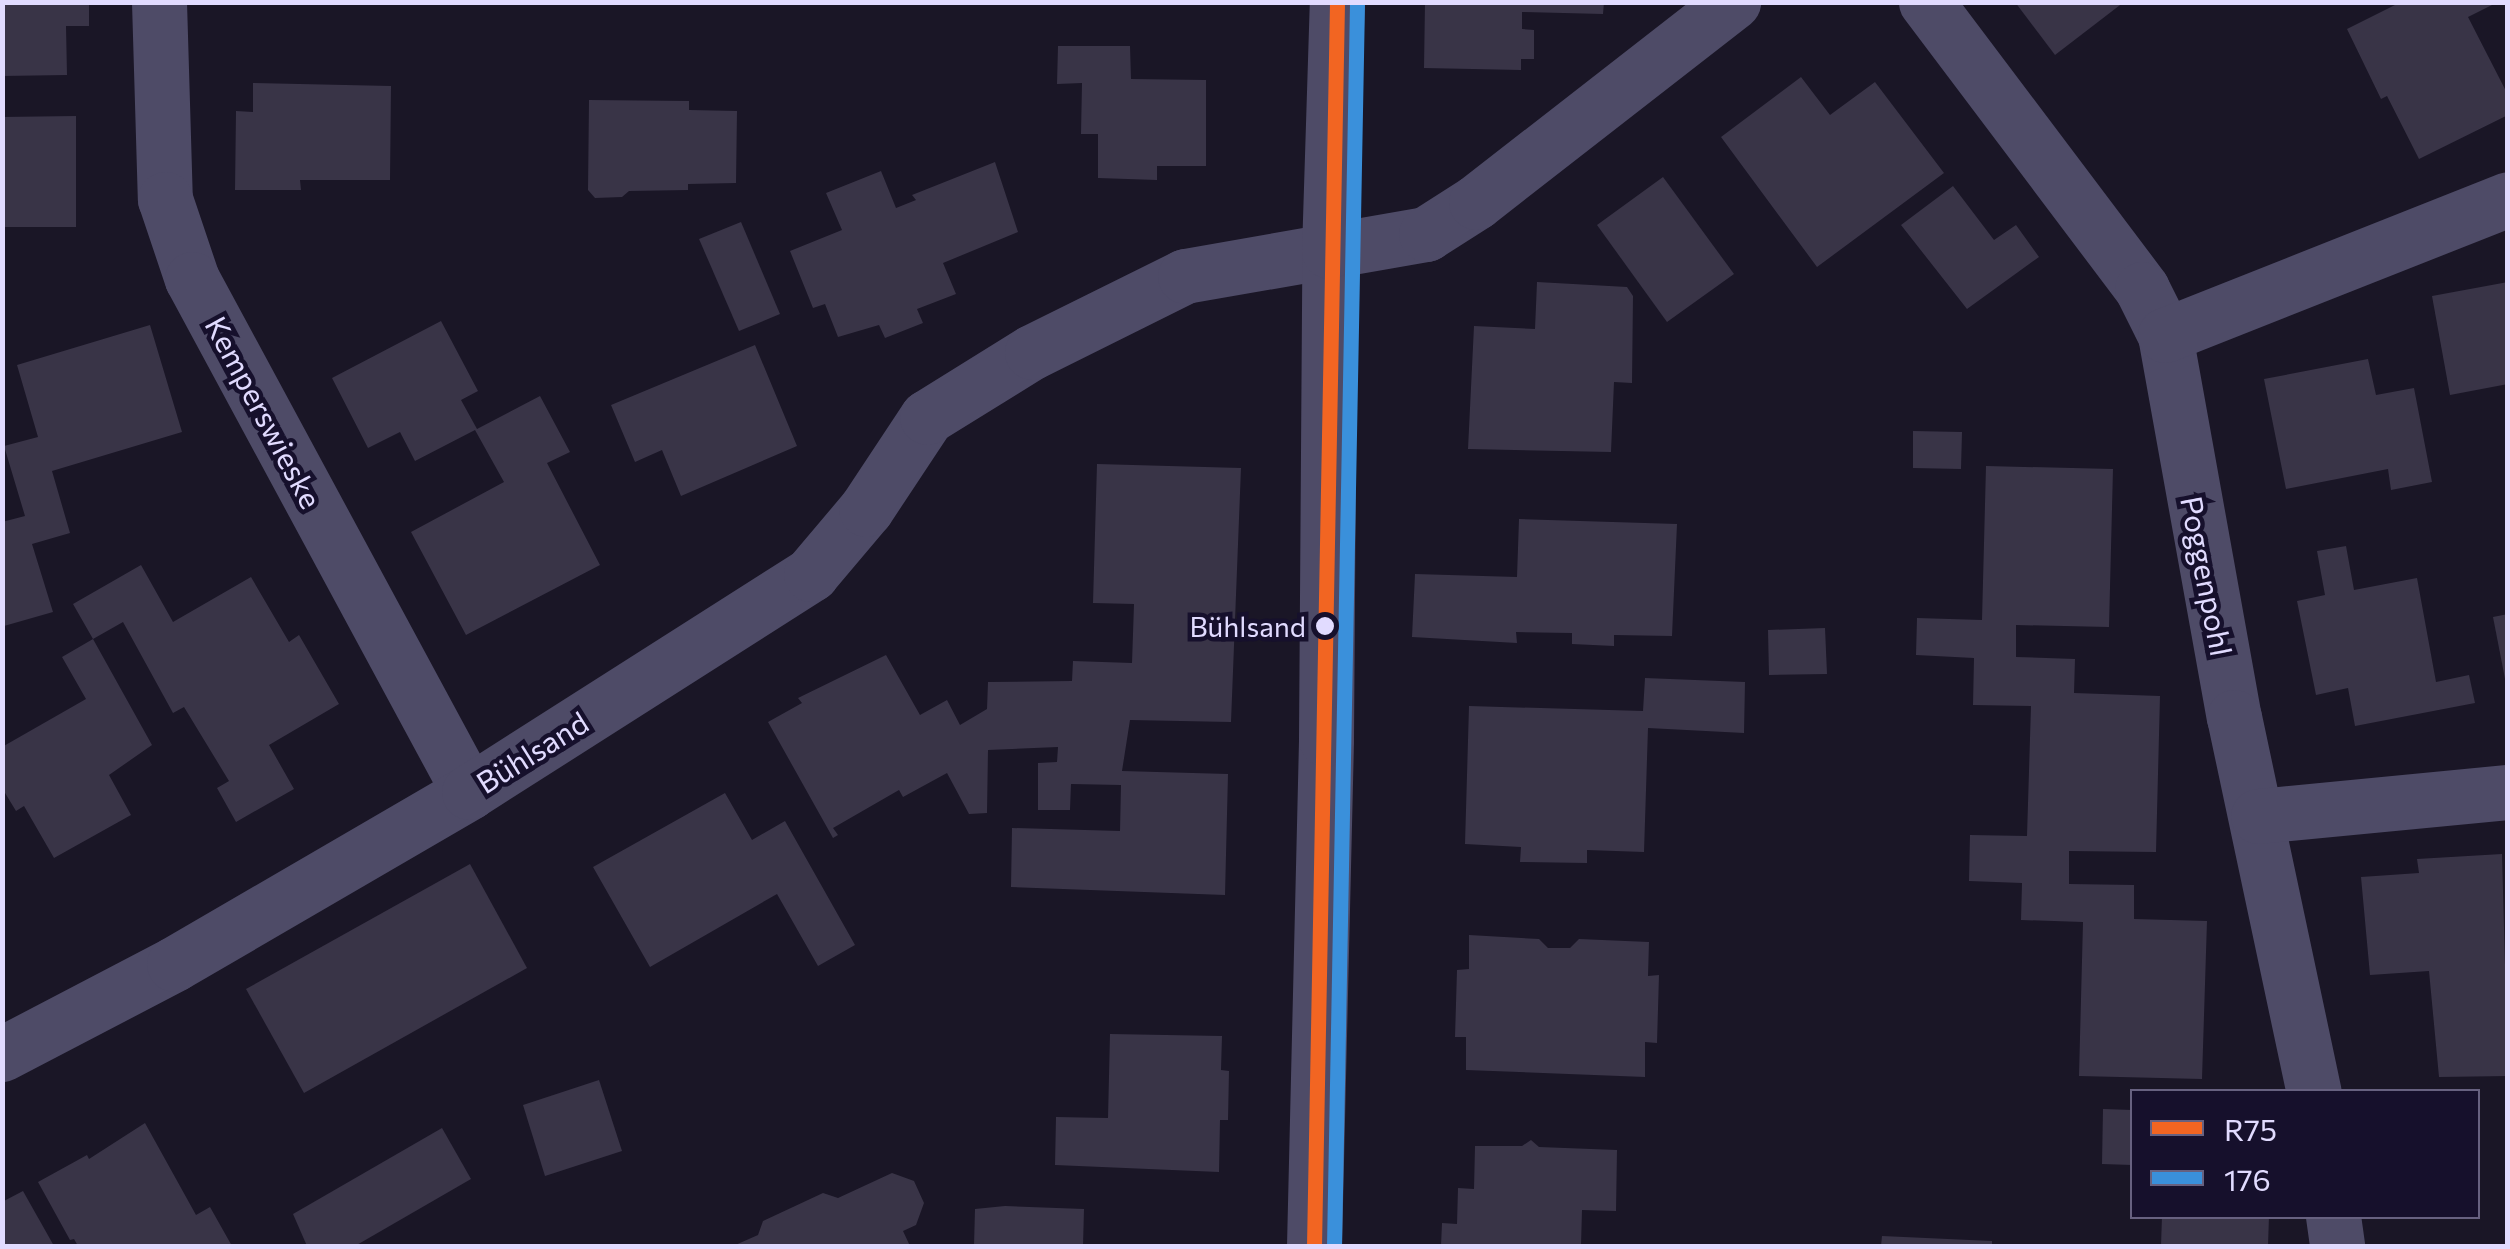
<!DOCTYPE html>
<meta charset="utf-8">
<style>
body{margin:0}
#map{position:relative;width:2510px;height:1249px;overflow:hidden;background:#1a1626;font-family:Commissioner,sans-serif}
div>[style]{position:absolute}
.building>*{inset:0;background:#393447}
.minor>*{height:55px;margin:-27.5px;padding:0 27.5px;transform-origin:27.5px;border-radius:27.5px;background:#4e4b67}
.tertiary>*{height:55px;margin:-27.5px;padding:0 27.5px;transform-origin:27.5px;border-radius:27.5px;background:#4e4b67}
.bus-1>*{height:15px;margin:-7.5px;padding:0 7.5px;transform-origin:7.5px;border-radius:7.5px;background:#f26522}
.bus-2>*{height:15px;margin:-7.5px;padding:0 7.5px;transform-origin:7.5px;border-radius:7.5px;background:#3a90db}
.dots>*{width:28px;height:28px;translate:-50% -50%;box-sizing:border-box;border:5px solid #16102c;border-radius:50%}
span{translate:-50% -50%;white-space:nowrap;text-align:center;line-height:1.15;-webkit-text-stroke:9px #16102c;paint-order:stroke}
.bus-label{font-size:28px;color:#e1dbff}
.right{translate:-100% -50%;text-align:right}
.street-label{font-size:30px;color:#e1dbff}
.frame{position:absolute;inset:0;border:5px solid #e1dbff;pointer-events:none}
.legend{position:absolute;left:2130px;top:1089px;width:350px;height:130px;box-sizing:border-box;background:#16102c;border:2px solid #676180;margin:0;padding:12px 18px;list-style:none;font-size:30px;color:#e1dbff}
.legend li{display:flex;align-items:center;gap:20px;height:50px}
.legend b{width:50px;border:2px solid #676180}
</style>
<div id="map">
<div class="building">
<i style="clip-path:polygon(2px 2px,89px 2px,89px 26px,66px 26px,67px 75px,2px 76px)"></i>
<i style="clip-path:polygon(1425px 2px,1604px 2px,1603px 14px,1522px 12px,1522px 29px,1534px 30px,1534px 59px,1521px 59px,1521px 70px,1424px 68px)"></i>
<i style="clip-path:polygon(2015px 2px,2124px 2px,2055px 55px)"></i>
<i style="clip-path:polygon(2401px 2px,2498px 2px,2468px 17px,2508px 95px,2508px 115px,2419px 159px,2387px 96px,2381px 99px,2347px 29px)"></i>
<i style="clip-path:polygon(1058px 46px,1130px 46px,1131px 79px,1206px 80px,1206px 166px,1157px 166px,1157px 180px,1098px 178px,1098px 134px,1081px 134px,1082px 83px,1057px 84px)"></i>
<i style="clip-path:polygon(1801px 77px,1830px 115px,1875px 82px,1944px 173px,1817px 267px,1721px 137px)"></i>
<i style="clip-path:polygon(253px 83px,391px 86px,390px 180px,300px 180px,301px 190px,235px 190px,236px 111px,253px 112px)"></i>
<i style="clip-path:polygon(589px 100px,689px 101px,689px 110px,737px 111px,736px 183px,688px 184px,688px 190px,629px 191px,622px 197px,595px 198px,588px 190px)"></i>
<i style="clip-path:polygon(76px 116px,76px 227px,2px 227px,2px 117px)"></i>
<i style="clip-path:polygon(995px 162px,1018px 232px,943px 263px,956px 294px,917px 309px,923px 323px,885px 338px,879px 325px,838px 337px,825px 304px,813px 308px,790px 251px,842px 230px,826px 193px,881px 171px,896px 208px,916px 200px,912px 195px)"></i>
<i style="clip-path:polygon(1663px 177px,1734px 274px,1667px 322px,1597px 225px)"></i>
<i style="clip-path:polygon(1953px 186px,1994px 240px,2016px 225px,2039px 257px,1967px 309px,1901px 225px)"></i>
<i style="clip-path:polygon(741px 222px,780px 314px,739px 331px,699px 239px)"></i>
<i style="clip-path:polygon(1537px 282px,1627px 287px,1633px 296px,1632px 383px,1614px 382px,1611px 452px,1468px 449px,1474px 326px,1535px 329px)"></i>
<i style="clip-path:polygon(2508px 282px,2508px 384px,2450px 395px,2432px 296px)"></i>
<i style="clip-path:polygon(441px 321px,478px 391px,461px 400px,477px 429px,540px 396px,570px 452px,547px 463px,600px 565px,466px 635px,411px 532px,504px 482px,475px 430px,415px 461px,400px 432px,368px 448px,332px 378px)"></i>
<i style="clip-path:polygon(150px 325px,182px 432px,52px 471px,70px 533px,32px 544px,53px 612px,4px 626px,2px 522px,25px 516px,4px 446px,38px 437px,17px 365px)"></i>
<i style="clip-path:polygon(755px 345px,797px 446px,681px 496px,662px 450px,635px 462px,611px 405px)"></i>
<i style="clip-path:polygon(2368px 359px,2376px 395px,2414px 388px,2432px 482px,2391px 490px,2388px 469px,2286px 489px,2264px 379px)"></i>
<i style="clip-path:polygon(1913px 431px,1962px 432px,1961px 469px,1913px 468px)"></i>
<i style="clip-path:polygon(1097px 464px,1241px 468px,1231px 722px,1130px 720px,1122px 771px,1228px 774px,1225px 895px,1011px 887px,1012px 828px,1120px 831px,1121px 785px,1071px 784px,1070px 810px,1038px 810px,1038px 763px,1057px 762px,1058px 747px,988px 750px,987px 813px,969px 814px,947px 773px,903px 797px,899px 790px,833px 828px,838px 835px,833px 838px,768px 722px,802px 703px,798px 698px,886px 655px,920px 715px,947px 700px,960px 725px,987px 709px,988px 682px,1072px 681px,1073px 661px,1132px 663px,1134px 604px,1093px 603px)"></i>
<i style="clip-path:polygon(1986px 466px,2113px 469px,2109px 627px,2016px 625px,2016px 657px,2075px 659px,2074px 693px,2160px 696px,2156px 852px,2069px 851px,2069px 884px,2134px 885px,2134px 919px,2207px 921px,2202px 1079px,2079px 1076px,2083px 922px,2021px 920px,2022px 883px,1969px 881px,1970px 835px,2027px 836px,2031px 706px,1973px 705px,1974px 658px,1916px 655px,1917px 618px,1982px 620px)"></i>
<i style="clip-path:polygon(1519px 519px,1677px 524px,1672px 636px,1614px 635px,1614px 646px,1572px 644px,1572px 633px,1516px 632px,1517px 643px,1412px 637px,1415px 574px,1517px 577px)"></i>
<i style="clip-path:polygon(2346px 546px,2354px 590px,2417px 578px,2436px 682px,2469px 675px,2475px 703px,2355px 726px,2348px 688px,2316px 695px,2297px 601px,2325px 595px,2317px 551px)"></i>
<i style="clip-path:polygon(141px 565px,173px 622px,251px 577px,289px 642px,299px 635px,339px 704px,269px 745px,294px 789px,236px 822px,217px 788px,229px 781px,184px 707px,173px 713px,123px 622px,93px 639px,73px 604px)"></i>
<i style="clip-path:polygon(2508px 614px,2508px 684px,2506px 684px,2493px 617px)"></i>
<i style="clip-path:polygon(1825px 628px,1827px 674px,1769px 675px,1768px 630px)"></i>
<i style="clip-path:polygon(93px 639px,152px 745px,109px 775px,131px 815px,54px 858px,24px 806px,16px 811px,2px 788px,2px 747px,86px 699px,62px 657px)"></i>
<i style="clip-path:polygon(1645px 678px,1745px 682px,1744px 733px,1648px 728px,1644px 852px,1587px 850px,1587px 863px,1520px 862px,1521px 847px,1465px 844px,1469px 706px,1643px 711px)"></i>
<i style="clip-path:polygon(725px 793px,752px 840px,785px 821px,855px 945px,818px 966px,777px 894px,650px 967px,593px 867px)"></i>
<i style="clip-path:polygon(2502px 854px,2508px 1076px,2439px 1077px,2429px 971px,2370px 975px,2361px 877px,2419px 873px,2417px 859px)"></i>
<i style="clip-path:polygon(470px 864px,527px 968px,304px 1093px,246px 989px)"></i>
<i style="clip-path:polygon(1469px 935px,1539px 939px,1548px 948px,1570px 948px,1579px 939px,1649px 942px,1648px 976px,1659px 975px,1657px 1043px,1645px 1042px,1645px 1077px,1466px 1070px,1466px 1037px,1455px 1037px,1457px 970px,1469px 969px)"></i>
<i style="clip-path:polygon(1110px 1034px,1222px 1036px,1221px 1070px,1229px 1071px,1228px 1120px,1220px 1120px,1219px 1172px,1055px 1165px,1056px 1117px,1108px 1118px)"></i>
<i style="clip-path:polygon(599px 1080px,622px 1151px,545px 1176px,523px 1105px)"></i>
<i style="clip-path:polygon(2103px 1109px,2132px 1110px,2132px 1165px,2102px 1164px)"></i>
<i style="clip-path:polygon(145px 1123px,196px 1215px,210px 1207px,232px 1246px,78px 1246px,74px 1239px,70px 1240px,38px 1182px,87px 1155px,89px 1159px)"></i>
<i style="clip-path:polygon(442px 1128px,471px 1179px,355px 1246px,307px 1246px,293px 1214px)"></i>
<i style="clip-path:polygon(1531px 1140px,1539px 1147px,1617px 1150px,1616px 1211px,1582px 1210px,1581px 1246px,1441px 1246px,1442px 1223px,1457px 1224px,1458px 1188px,1474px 1189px,1475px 1146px,1522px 1146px)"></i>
<i style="clip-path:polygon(892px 1173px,914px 1181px,924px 1203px,916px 1225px,903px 1231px,910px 1246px,733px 1246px,758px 1235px,763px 1221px,823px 1193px,838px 1198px)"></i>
<i style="clip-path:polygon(23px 1191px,54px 1246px,2px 1246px,2px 1202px)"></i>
<i style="clip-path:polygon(1005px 1206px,1084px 1209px,1083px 1246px,974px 1246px,975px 1209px)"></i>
<i style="clip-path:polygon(2162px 1216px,2269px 1216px,2268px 1246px,2161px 1246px)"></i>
<i style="clip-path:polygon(1882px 1236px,1992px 1241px,1992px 1246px,1881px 1246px)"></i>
</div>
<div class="minor">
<i style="left:159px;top:2px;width:197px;rotate:88.3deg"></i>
<i style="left:165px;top:199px;width:84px;rotate:71.4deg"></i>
<i style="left:192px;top:279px;width:583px;rotate:61.63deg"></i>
<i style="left:1926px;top:2px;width:359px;rotate:53deg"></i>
<i style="left:2142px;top:289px;width:51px;rotate:63.4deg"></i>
<i style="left:2165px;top:335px;width:388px;rotate:79.8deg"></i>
<i style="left:2234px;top:717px;width:383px;rotate:78deg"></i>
<i style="left:2165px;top:335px;width:369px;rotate:-21.6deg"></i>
<i style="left:2258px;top:816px;width:251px;rotate:-5.5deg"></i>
<i style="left:2px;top:1054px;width:194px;rotate:-27.6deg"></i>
<i style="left:174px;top:964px;width:341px;rotate:-30.2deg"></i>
<i style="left:469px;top:792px;width:406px;rotate:-32.5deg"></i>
<i style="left:811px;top:574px;width:85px;rotate:-49.8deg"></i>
<i style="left:866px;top:509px;width:110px;rotate:-56.5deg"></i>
<i style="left:927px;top:417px;width:123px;rotate:-31.8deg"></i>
<i style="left:1032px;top:352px;width:171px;rotate:-26.4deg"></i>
<i style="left:1185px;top:276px;width:245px;rotate:-9.9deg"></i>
<i style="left:1426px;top:234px;width:59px;rotate:-32.6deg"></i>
<i style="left:1476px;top:202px;width:326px;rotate:-37.9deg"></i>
<i style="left:2333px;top:1216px;width:30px;rotate:82deg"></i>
</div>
<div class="tertiary">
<i style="left:1314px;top:1246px;width:507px;rotate:-88.64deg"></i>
<i style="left:1326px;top:739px;width:488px;rotate:-89.6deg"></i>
<i style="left:1329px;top:251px;width:249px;rotate:-88.2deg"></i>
</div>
<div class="bus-1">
<i style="left:1314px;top:1246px;width:1244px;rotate:-88.94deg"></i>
</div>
<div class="bus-2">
<i style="left:1334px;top:1246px;width:1243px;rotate:-88.94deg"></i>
</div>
<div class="dots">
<i style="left:1325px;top:626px;background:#e1dbff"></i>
</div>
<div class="bus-label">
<span class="right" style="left:1306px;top:626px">Bühlsand</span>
</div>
<div class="street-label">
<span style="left:264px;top:412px;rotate:62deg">Kemperswieske</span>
<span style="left:2207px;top:576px;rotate:79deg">Poggenpohl</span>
<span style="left:532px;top:752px;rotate:-32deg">Bühlsand</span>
</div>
<div class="frame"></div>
<ul class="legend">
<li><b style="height:12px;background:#f26522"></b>R75</li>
<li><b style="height:12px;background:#3a90db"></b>176</li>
</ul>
</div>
